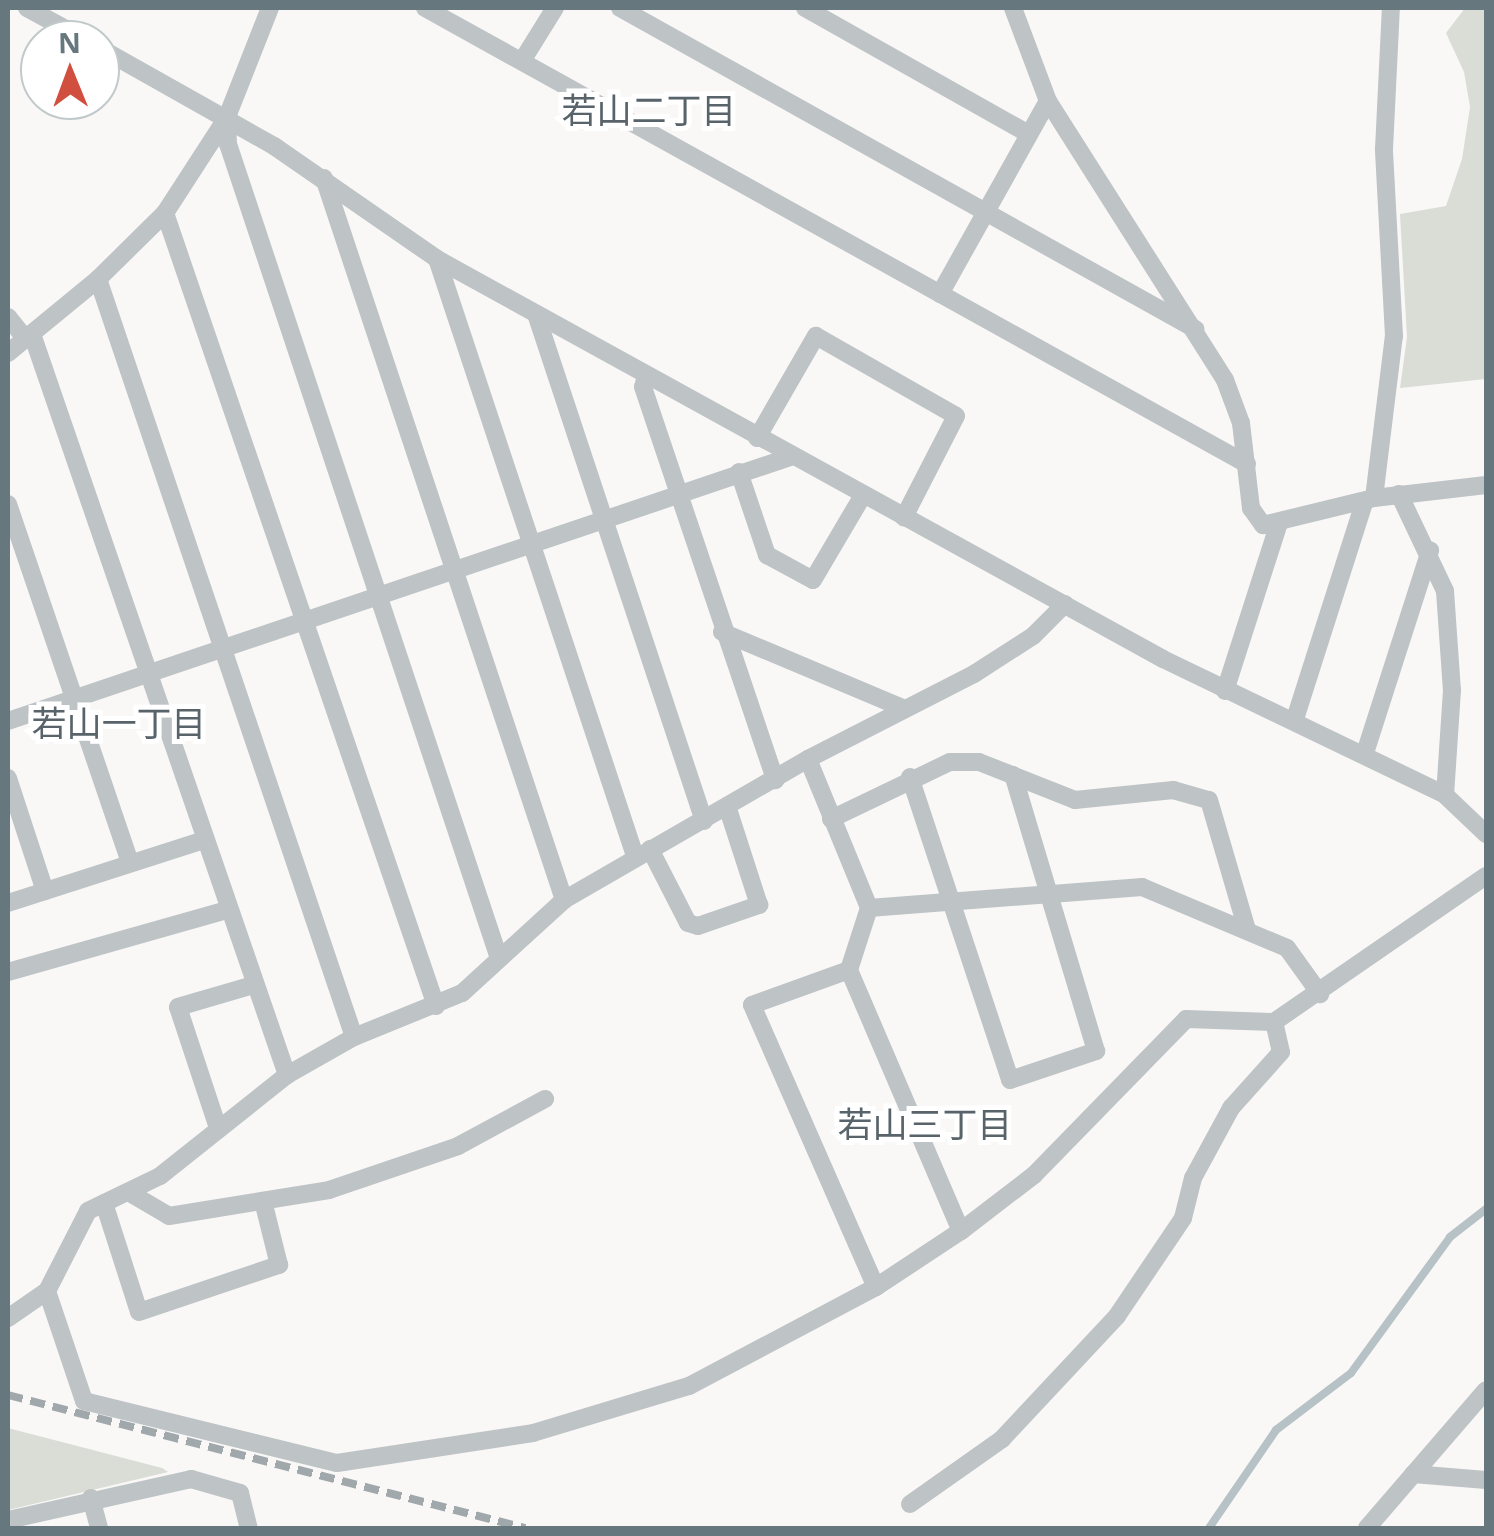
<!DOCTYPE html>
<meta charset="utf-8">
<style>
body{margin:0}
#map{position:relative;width:1494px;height:1536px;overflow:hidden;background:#f9f8f7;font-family:"Noto Sans","Noto Sans JP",sans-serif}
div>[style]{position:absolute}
.green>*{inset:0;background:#d9ddd6}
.stream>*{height:8px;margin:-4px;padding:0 4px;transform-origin:4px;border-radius:4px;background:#b6c2c5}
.street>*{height:18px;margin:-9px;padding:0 9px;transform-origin:9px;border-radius:9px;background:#bec3c6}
.rail>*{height:8px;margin-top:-4px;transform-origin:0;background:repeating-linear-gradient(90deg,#a1a8ac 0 15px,transparent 0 23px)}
span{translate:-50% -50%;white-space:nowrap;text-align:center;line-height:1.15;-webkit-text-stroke:10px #fff;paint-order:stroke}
.neighbourhood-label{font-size:35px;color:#58646a}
.frame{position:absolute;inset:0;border:10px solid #66777e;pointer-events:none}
.north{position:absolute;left:20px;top:20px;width:100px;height:100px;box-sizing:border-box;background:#fff;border:2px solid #c2c9cb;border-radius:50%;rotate:359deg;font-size:28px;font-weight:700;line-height:40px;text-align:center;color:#66777e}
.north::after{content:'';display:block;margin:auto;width:35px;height:45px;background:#d14f3f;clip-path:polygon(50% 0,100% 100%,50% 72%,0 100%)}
</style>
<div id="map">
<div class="green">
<i style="clip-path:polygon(1465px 8px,1486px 8px,1486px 379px,1400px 388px,1407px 337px,1400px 214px,1446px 206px,1462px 159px,1470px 107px,1464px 72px,1446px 33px)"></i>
<i style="clip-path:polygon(8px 1428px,162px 1468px,168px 1472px,8px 1510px)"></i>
</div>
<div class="stream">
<i style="left:1209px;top:1528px;width:119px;rotate:-55.6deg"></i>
<i style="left:1276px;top:1430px;width:94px;rotate:-37.2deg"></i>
<i style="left:1351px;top:1373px;width:168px;rotate:-53.9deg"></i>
<i style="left:1450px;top:1237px;width:46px;rotate:-37.9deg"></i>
</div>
<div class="street">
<i style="left:27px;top:8px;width:67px;rotate:28.5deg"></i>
<i style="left:425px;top:8px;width:940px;rotate:29.02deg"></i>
<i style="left:620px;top:8px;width:659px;rotate:29.17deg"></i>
<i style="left:805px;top:8px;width:257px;rotate:29.4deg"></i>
<i style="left:1013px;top:8px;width:99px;rotate:69.4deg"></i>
<i style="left:1048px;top:101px;width:330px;rotate:57.6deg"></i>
<i style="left:1225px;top:380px;width:46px;rotate:69.6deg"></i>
<i style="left:1241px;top:423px;width:86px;rotate:83.3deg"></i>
<i style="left:1251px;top:508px;width:21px;rotate:55deg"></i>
<i style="left:1263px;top:525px;width:114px;rotate:-13.7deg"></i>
<i style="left:1374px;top:498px;width:113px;rotate:-6.6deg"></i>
<i style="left:100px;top:48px;width:200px;rotate:29.4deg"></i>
<i style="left:274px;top:146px;width:198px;rotate:34.7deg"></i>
<i style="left:437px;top:259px;width:829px;rotate:28.85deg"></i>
<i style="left:1163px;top:659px;width:313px;rotate:25.7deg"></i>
<i style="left:1445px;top:795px;width:57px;rotate:43.6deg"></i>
<i style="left:522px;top:61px;width:62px;rotate:-58.1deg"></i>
<i style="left:227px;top:117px;width:27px;rotate:88deg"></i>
<i style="left:228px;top:144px;width:858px;rotate:71.59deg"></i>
<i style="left:324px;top:178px;width:761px;rotate:71.61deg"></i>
<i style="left:165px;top:213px;width:838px;rotate:71.13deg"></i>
<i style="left:437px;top:259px;width:629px;rotate:71.65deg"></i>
<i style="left:98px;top:279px;width:800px;rotate:71.34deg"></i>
<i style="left:940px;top:294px;width:221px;rotate:-60.8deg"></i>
<i style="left:536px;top:314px;width:534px;rotate:71.67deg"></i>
<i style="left:8px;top:317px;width:28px;rotate:51deg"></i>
<i style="left:32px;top:334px;width:784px;rotate:71.01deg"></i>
<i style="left:8px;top:353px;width:117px;rotate:-39.4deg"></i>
<i style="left:98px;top:279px;width:94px;rotate:-44.6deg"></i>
<i style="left:165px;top:213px;width:114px;rotate:-57.1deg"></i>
<i style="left:227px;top:117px;width:117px;rotate:-68.5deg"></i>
<i style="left:646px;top:376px;width:11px;rotate:105deg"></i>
<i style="left:643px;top:387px;width:415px;rotate:71.4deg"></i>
<i style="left:757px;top:438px;width:118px;rotate:-60deg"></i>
<i style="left:816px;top:336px;width:161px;rotate:29.7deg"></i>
<i style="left:956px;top:416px;width:114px;rotate:117.2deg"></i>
<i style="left:739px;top:472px;width:88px;rotate:71.4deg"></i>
<i style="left:767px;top:555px;width:52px;rotate:28.5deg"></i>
<i style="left:813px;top:580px;width:99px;rotate:-59.5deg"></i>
<i style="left:1399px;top:494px;width:107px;rotate:64.6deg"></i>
<i style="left:1445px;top:591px;width:99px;rotate:86deg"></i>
<i style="left:1452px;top:690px;width:105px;rotate:93.8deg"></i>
<i style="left:1374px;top:498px;width:163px;rotate:-83deg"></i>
<i style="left:1394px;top:336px;width:187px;rotate:-93.1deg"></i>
<i style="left:1384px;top:149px;width:141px;rotate:-87.2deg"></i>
<i style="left:8px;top:504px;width:379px;rotate:71.2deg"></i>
<i style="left:1065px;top:604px;width:45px;rotate:135deg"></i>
<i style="left:1033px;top:636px;width:70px;rotate:147.2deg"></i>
<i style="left:974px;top:674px;width:186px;rotate:152.9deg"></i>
<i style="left:808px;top:759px;width:282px;rotate:150deg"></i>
<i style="left:564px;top:900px;width:138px;rotate:137.6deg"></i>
<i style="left:462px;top:993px;width:117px;rotate:157.8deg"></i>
<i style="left:354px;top:1037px;width:77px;rotate:150.4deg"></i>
<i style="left:287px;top:1075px;width:162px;rotate:141.5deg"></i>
<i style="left:160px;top:1176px;width:80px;rotate:154.1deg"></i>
<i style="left:88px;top:1211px;width:90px;rotate:117.1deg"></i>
<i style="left:47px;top:1291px;width:116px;rotate:71.4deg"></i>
<i style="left:84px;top:1401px;width:260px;rotate:13.8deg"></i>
<i style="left:337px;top:1463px;width:198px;rotate:-8.7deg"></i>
<i style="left:533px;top:1433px;width:163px;rotate:-16.8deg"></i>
<i style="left:689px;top:1386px;width:212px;rotate:-27.9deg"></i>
<i style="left:876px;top:1287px;width:102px;rotate:-33.4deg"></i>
<i style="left:961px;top:1231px;width:92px;rotate:-37.5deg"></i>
<i style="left:1034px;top:1175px;width:218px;rotate:-45.7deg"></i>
<i style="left:1186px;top:1019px;width:88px;rotate:2deg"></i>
<i style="left:1274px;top:1022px;width:257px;rotate:-34.6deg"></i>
<i style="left:722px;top:632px;width:196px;rotate:22.8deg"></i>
<i style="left:1225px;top:691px;width:176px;rotate:-72.2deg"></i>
<i style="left:1295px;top:719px;width:227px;rotate:-72.3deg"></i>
<i style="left:8px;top:721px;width:825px;rotate:-18.65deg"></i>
<i style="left:1365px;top:753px;width:213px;rotate:-72.2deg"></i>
<i style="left:808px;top:759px;width:161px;rotate:67.7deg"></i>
<i style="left:869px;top:908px;width:65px;rotate:107.9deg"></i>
<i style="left:849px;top:970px;width:284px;rotate:66.8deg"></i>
<i style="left:910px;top:777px;width:319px;rotate:71.7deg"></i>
<i style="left:1010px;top:1080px;width:91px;rotate:-18.6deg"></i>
<i style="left:1096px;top:1051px;width:288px;rotate:-106.7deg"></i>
<i style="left:8px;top:778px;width:119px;rotate:71.9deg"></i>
<i style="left:831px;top:819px;width:132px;rotate:-25.6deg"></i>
<i style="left:950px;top:762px;width:29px"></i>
<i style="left:979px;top:762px;width:103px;rotate:21.6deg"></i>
<i style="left:1075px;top:800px;width:99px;rotate:-5.8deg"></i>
<i style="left:1173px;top:790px;width:37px;rotate:16deg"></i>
<i style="left:1209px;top:800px;width:135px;rotate:73.7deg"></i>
<i style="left:650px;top:849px;width:83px;rotate:62.8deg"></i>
<i style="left:688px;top:923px;width:10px;rotate:17deg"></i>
<i style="left:698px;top:926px;width:65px;rotate:-19deg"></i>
<i style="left:759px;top:905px;width:101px;rotate:-107.9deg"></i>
<i style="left:8px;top:903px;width:206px;rotate:-17.8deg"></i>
<i style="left:869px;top:908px;width:274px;rotate:-4.4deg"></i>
<i style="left:1142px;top:887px;width:157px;rotate:22.8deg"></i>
<i style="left:1287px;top:948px;width:57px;rotate:54.3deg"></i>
<i style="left:849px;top:970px;width:103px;rotate:160.2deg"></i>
<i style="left:752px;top:1005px;width:308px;rotate:66.3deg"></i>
<i style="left:8px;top:972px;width:228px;rotate:-15.8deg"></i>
<i style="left:218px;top:1128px;width:127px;rotate:-108.3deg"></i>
<i style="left:178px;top:1007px;width:78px;rotate:-16.3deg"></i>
<i style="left:130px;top:1193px;width:45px;rotate:30.5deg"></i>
<i style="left:169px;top:1216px;width:162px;rotate:-9.2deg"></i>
<i style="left:329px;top:1190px;width:136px;rotate:-18.8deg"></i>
<i style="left:458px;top:1146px;width:99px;rotate:-28.4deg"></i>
<i style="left:104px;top:1203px;width:114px;rotate:72.2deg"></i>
<i style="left:139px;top:1312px;width:148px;rotate:-18.6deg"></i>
<i style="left:279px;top:1265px;width:66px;rotate:-104deg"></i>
<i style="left:8px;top:1318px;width:47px;rotate:-34.7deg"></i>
<i style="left:1413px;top:1474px;width:73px;rotate:4.7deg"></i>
<i style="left:91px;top:1498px;width:31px;rotate:75deg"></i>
<i style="left:910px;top:1504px;width:113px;rotate:-35.2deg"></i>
<i style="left:1002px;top:1439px;width:168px;rotate:-46.9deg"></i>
<i style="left:1117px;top:1316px;width:118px;rotate:-56deg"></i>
<i style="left:1183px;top:1218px;width:41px;rotate:-76deg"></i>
<i style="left:1193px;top:1178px;width:80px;rotate:-61.5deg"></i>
<i style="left:1231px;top:1108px;width:75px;rotate:-48.2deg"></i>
<i style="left:1281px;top:1052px;width:31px;rotate:-103deg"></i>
<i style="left:8px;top:1520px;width:188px;rotate:-12.6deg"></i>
<i style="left:191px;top:1479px;width:51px;rotate:15.9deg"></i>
<i style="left:240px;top:1493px;width:36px;rotate:76deg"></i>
<i style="left:1367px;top:1528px;width:182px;rotate:-49.2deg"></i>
</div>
<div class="rail">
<i style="left:8px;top:1395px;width:534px;rotate:14.43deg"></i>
</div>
<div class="neighbourhood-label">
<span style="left:649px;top:110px">若山二丁目</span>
<span style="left:119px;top:723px">若山一丁目</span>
<span style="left:925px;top:1124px">若山三丁目</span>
</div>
<div class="frame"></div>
<div class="north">N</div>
</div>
